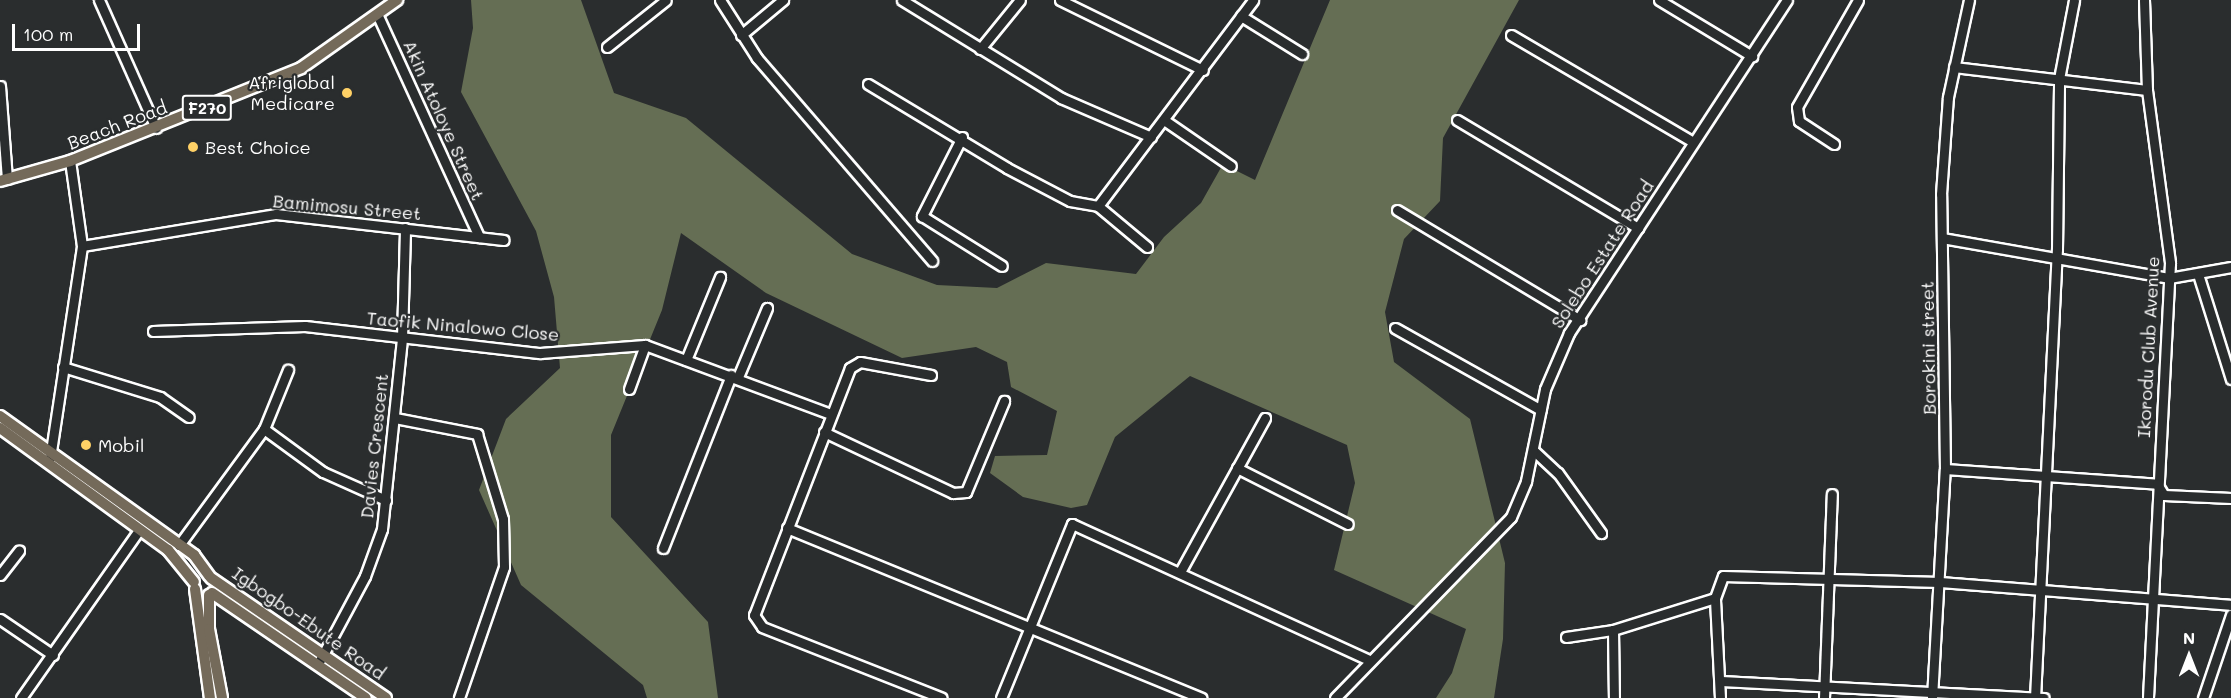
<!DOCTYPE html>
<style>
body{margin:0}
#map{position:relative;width:2231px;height:698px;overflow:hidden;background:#2a2d2e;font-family:Mali,sans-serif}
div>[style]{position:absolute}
.green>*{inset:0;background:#656e54}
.roads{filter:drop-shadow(2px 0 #fff) drop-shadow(-2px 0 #fff) drop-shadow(0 2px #fff) drop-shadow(0 -2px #fff)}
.minor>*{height:9px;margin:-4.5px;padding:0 4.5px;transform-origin:4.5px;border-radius:4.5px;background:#2a2d2e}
.major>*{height:10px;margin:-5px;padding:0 5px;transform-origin:5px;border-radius:5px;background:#746a5a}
.dots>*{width:16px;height:16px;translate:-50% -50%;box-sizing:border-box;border:3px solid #2a2d2e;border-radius:50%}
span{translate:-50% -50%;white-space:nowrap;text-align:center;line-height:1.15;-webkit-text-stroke:4.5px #2a2d2e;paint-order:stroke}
.shield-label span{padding:2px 4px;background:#2a2d2e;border:2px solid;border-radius:4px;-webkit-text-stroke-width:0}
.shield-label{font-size:16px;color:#fff;font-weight:700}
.poi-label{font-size:18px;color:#fff}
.right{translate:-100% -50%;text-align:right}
.left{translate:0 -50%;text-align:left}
.street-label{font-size:18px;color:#fff}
.north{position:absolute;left:2159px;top:626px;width:60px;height:60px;-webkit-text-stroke:4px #2a2d2e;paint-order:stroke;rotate:0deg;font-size:16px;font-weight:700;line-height:24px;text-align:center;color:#fff}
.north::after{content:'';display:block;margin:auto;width:21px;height:27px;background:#fff;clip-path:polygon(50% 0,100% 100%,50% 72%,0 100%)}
.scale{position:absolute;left:12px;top:24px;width:128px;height:27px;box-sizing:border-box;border:3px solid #fff;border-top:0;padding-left:8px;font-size:18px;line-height:21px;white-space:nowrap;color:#fff;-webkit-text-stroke:4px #2a2d2e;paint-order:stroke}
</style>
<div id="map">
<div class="green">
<i style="clip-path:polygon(471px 0,581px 0,614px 93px,686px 118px,852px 254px,937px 285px,997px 288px,1046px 263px,1136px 274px,1164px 237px,1201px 203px,1223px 164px,1255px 180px,1330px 0,1519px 0,1443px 138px,1440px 201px,1404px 239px,1385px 312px,1394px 362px,1470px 419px,1505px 563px,1503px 639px,1494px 698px,1436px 698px,1452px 673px,1466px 629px,1334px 570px,1355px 483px,1347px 445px,1190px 376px,1115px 437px,1087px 505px,1071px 508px,1023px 497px,990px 473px,995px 456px,1047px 455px,1057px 411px,1011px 387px,1007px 362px,976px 347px,902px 358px,766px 293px,681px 233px,662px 310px,611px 435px,611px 517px,708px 622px,718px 698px,647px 698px,643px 685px,521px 585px,479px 490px,506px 419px,560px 368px,554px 297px,536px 231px,461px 92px,473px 28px)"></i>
</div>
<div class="roads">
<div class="minor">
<i style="left:99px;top:0;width:140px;rotate:66deg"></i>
<i style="left:720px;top:0;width:69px;rotate:57.5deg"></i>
<i style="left:757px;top:58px;width:268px;rotate:49.2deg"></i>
<i style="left:902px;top:0;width:187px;rotate:31.6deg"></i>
<i style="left:1061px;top:98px;width:98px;rotate:23.4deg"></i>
<i style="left:1060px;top:0;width:159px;rotate:26.1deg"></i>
<i style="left:1659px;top:0;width:109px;rotate:31.1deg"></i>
<i style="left:2144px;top:0;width:90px;rotate:88.1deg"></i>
<i style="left:2147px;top:90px;width:175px;rotate:82.4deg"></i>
<i style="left:2170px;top:263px;width:436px;rotate:92.9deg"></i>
<i style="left:378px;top:16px;width:243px;rotate:65.4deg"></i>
<i style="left:1241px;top:16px;width:72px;rotate:31.9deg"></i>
<i style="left:741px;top:35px;width:55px;rotate:-39.8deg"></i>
<i style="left:1511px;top:35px;width:210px;rotate:30.4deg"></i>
<i style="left:607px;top:47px;width:75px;rotate:-38.5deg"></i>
<i style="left:980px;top:49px;width:63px;rotate:-50.8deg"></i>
<i style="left:1954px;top:67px;width:194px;rotate:6.8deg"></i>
<i style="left:868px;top:84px;width:162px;rotate:31.1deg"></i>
<i style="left:1007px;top:168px;width:71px;rotate:27.6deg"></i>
<i style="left:1070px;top:201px;width:28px;rotate:10deg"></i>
<i style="left:1098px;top:206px;width:258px;rotate:-53deg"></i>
<i style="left:0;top:86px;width:93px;rotate:85.7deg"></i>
<i style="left:1164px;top:120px;width:81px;rotate:34.5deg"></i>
<i style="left:1457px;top:120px;width:211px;rotate:30.8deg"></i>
<i style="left:962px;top:137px;width:89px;rotate:116.9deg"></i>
<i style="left:922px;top:216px;width:94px;rotate:32deg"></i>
<i style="left:1834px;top:144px;width:42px;rotate:-146.7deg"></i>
<i style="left:1799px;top:121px;width:14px;rotate:-98deg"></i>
<i style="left:1797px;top:107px;width:123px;rotate:-60.3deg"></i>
<i style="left:1098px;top:206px;width:64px;rotate:39.9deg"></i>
<i style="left:1397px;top:210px;width:214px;rotate:31deg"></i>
<i style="left:1942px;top:238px;width:230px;rotate:10deg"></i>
<i style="left:2169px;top:278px;width:63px;rotate:-10.1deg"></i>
<i style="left:82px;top:246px;width:197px;rotate:-9.4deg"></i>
<i style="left:276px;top:214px;width:229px;rotate:6.5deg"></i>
<i style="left:2198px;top:274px;width:110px;rotate:72.6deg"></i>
<i style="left:1395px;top:328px;width:167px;rotate:29.3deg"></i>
<i style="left:153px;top:331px;width:152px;rotate:-1.9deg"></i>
<i style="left:305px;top:326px;width:237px;rotate:6.6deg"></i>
<i style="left:540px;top:353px;width:105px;rotate:-4.4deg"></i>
<i style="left:645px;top:345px;width:198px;rotate:20.4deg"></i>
<i style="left:686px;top:360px;width:90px;rotate:-67.7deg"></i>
<i style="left:63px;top:367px;width:102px;rotate:17.2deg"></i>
<i style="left:160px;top:397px;width:35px;rotate:35deg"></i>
<i style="left:931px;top:375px;width:72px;rotate:-169.6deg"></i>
<i style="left:860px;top:362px;width:12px;rotate:149deg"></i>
<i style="left:850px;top:368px;width:265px;rotate:111.2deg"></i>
<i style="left:754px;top:615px;width:14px;rotate:56deg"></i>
<i style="left:762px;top:627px;width:193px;rotate:21.5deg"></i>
<i style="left:738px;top:377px;width:75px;rotate:-67.2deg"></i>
<i style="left:629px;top:389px;width:47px;rotate:-70deg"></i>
<i style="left:395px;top:418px;width:84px;rotate:11deg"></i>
<i style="left:477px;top:434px;width:89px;rotate:73deg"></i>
<i style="left:503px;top:519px;width:48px;rotate:88.8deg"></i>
<i style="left:504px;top:567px;width:139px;rotate:109deg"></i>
<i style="left:264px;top:429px;width:73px;rotate:36.1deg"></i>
<i style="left:323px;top:472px;width:69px;rotate:24deg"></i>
<i style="left:824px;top:432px;width:143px;rotate:25.3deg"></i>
<i style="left:953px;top:493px;width:13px;rotate:-4deg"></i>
<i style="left:966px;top:492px;width:99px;rotate:-67.3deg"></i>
<i style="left:1533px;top:450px;width:34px;rotate:43deg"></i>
<i style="left:1558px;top:473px;width:74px;rotate:54.4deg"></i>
<i style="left:50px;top:458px;width:214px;rotate:-81.4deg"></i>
<i style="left:82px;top:246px;width:86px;rotate:-98deg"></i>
<i style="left:1237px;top:468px;width:124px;rotate:26.8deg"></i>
<i style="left:1945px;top:469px;width:213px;rotate:4deg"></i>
<i style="left:2157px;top:484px;width:13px;rotate:58deg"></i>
<i style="left:2164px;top:495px;width:67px;rotate:2.6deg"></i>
<i style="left:787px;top:528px;width:448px;rotate:22.3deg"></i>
<i style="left:179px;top:545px;width:144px;rotate:-53.8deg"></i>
<i style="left:264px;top:429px;width:64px;rotate:-67.9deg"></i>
<i style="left:663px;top:548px;width:186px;rotate:-68.5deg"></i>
<i style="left:1180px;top:572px;width:176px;rotate:-61.1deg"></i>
<i style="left:0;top:575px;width:31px;rotate:-52deg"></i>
<i style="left:0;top:619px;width:64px;rotate:34.2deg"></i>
<i style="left:1613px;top:630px;width:68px;rotate:89.2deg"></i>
<i style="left:1566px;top:637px;width:48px;rotate:-8.5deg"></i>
<i style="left:1613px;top:630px;width:107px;rotate:-17.4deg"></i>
<i style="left:318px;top:664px;width:100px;rotate:-61.9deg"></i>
<i style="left:365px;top:576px;width:50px;rotate:-70.1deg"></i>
<i style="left:382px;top:529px;width:192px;rotate:-84deg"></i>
<i style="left:402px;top:338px;width:110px;rotate:-88.4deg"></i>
<i style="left:1721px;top:681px;width:323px;rotate:3deg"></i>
<i style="left:21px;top:698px;width:205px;rotate:-54.9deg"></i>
<i style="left:1001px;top:698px;width:188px;rotate:-67.8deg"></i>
<i style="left:1072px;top:524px;width:327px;rotate:24.6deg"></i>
<i style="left:1335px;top:698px;width:252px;rotate:-45.8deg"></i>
<i style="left:1511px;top:517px;width:39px;rotate:-67deg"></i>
<i style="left:1526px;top:481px;width:94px;rotate:-78.3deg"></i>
<i style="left:1545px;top:389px;width:61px;rotate:-66.8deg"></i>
<i style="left:1569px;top:333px;width:398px;rotate:-56.8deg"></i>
<i style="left:1720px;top:698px;width:100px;rotate:-92.9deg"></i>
<i style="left:1715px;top:598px;width:23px;rotate:-70deg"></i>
<i style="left:1723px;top:576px;width:217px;rotate:1.6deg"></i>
<i style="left:1940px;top:582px;width:292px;rotate:4.5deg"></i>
<i style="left:1824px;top:698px;width:204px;rotate:-87.8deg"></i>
<i style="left:1932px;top:698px;width:229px;rotate:-86.8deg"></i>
<i style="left:1945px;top:469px;width:275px;rotate:-90.8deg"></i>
<i style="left:1941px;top:194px;width:97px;rotate:-85.9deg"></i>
<i style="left:1948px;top:97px;width:99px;rotate:-77.8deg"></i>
<i style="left:2035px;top:698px;width:450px;rotate:-87.2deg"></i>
<i style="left:2057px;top:249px;width:170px;rotate:-89.3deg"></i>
<i style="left:2059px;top:79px;width:80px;rotate:-79.2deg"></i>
<i style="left:2203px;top:698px;width:88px;rotate:-71.4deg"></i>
</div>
<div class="major">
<i style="left:0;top:181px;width:73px;rotate:-15.9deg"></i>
<i style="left:70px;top:161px;width:249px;rotate:-21.9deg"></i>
<i style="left:301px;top:68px;width:118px;rotate:-35.3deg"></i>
<i style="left:0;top:416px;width:239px;rotate:35.6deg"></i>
<i style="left:194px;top:555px;width:26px;rotate:54deg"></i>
<i style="left:0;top:428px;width:208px;rotate:36deg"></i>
<i style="left:168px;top:550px;width:41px;rotate:50.9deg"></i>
<i style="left:211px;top:578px;width:212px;rotate:34.4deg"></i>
<i style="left:195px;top:589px;width:110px;rotate:82.2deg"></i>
<i style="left:212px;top:593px;width:186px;rotate:34.3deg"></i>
<i style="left:209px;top:595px;width:34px;rotate:90deg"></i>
<i style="left:209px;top:629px;width:70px;rotate:79.3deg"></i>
</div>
</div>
<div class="dots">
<i style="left:347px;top:93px;background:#ffd166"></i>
<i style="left:193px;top:147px;background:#ffd166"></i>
<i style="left:86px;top:445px;background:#ffd166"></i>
</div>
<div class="shield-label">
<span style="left:207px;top:108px">F270</span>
</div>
<div class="poi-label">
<span class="right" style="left:335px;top:93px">Afriglobal<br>Medicare</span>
<span class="left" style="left:205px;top:147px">Best Choice</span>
<span class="left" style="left:98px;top:445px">Mobil</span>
</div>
<div class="street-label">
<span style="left:444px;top:120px;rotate:66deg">Akin Atoloye Street</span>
<span style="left:117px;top:125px;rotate:-21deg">Beach Road</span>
<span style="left:347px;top:207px;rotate:5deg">Bamimosu Street</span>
<span style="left:1602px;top:254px;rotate:-57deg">Solebo Estate Road</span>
<span style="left:463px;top:326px;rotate:5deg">Taofik Ninalowo Close</span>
<span style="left:2148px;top:347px;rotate:-87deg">Ikorodu Club Avenue</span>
<span style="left:1928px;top:348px;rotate:-91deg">Borokini street</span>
<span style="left:374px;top:446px;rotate:-84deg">Davies Crescent</span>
<span style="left:309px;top:623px;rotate:35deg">Igbogbo-Ebute Road</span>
</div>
<div class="north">N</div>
<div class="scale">100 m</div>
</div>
